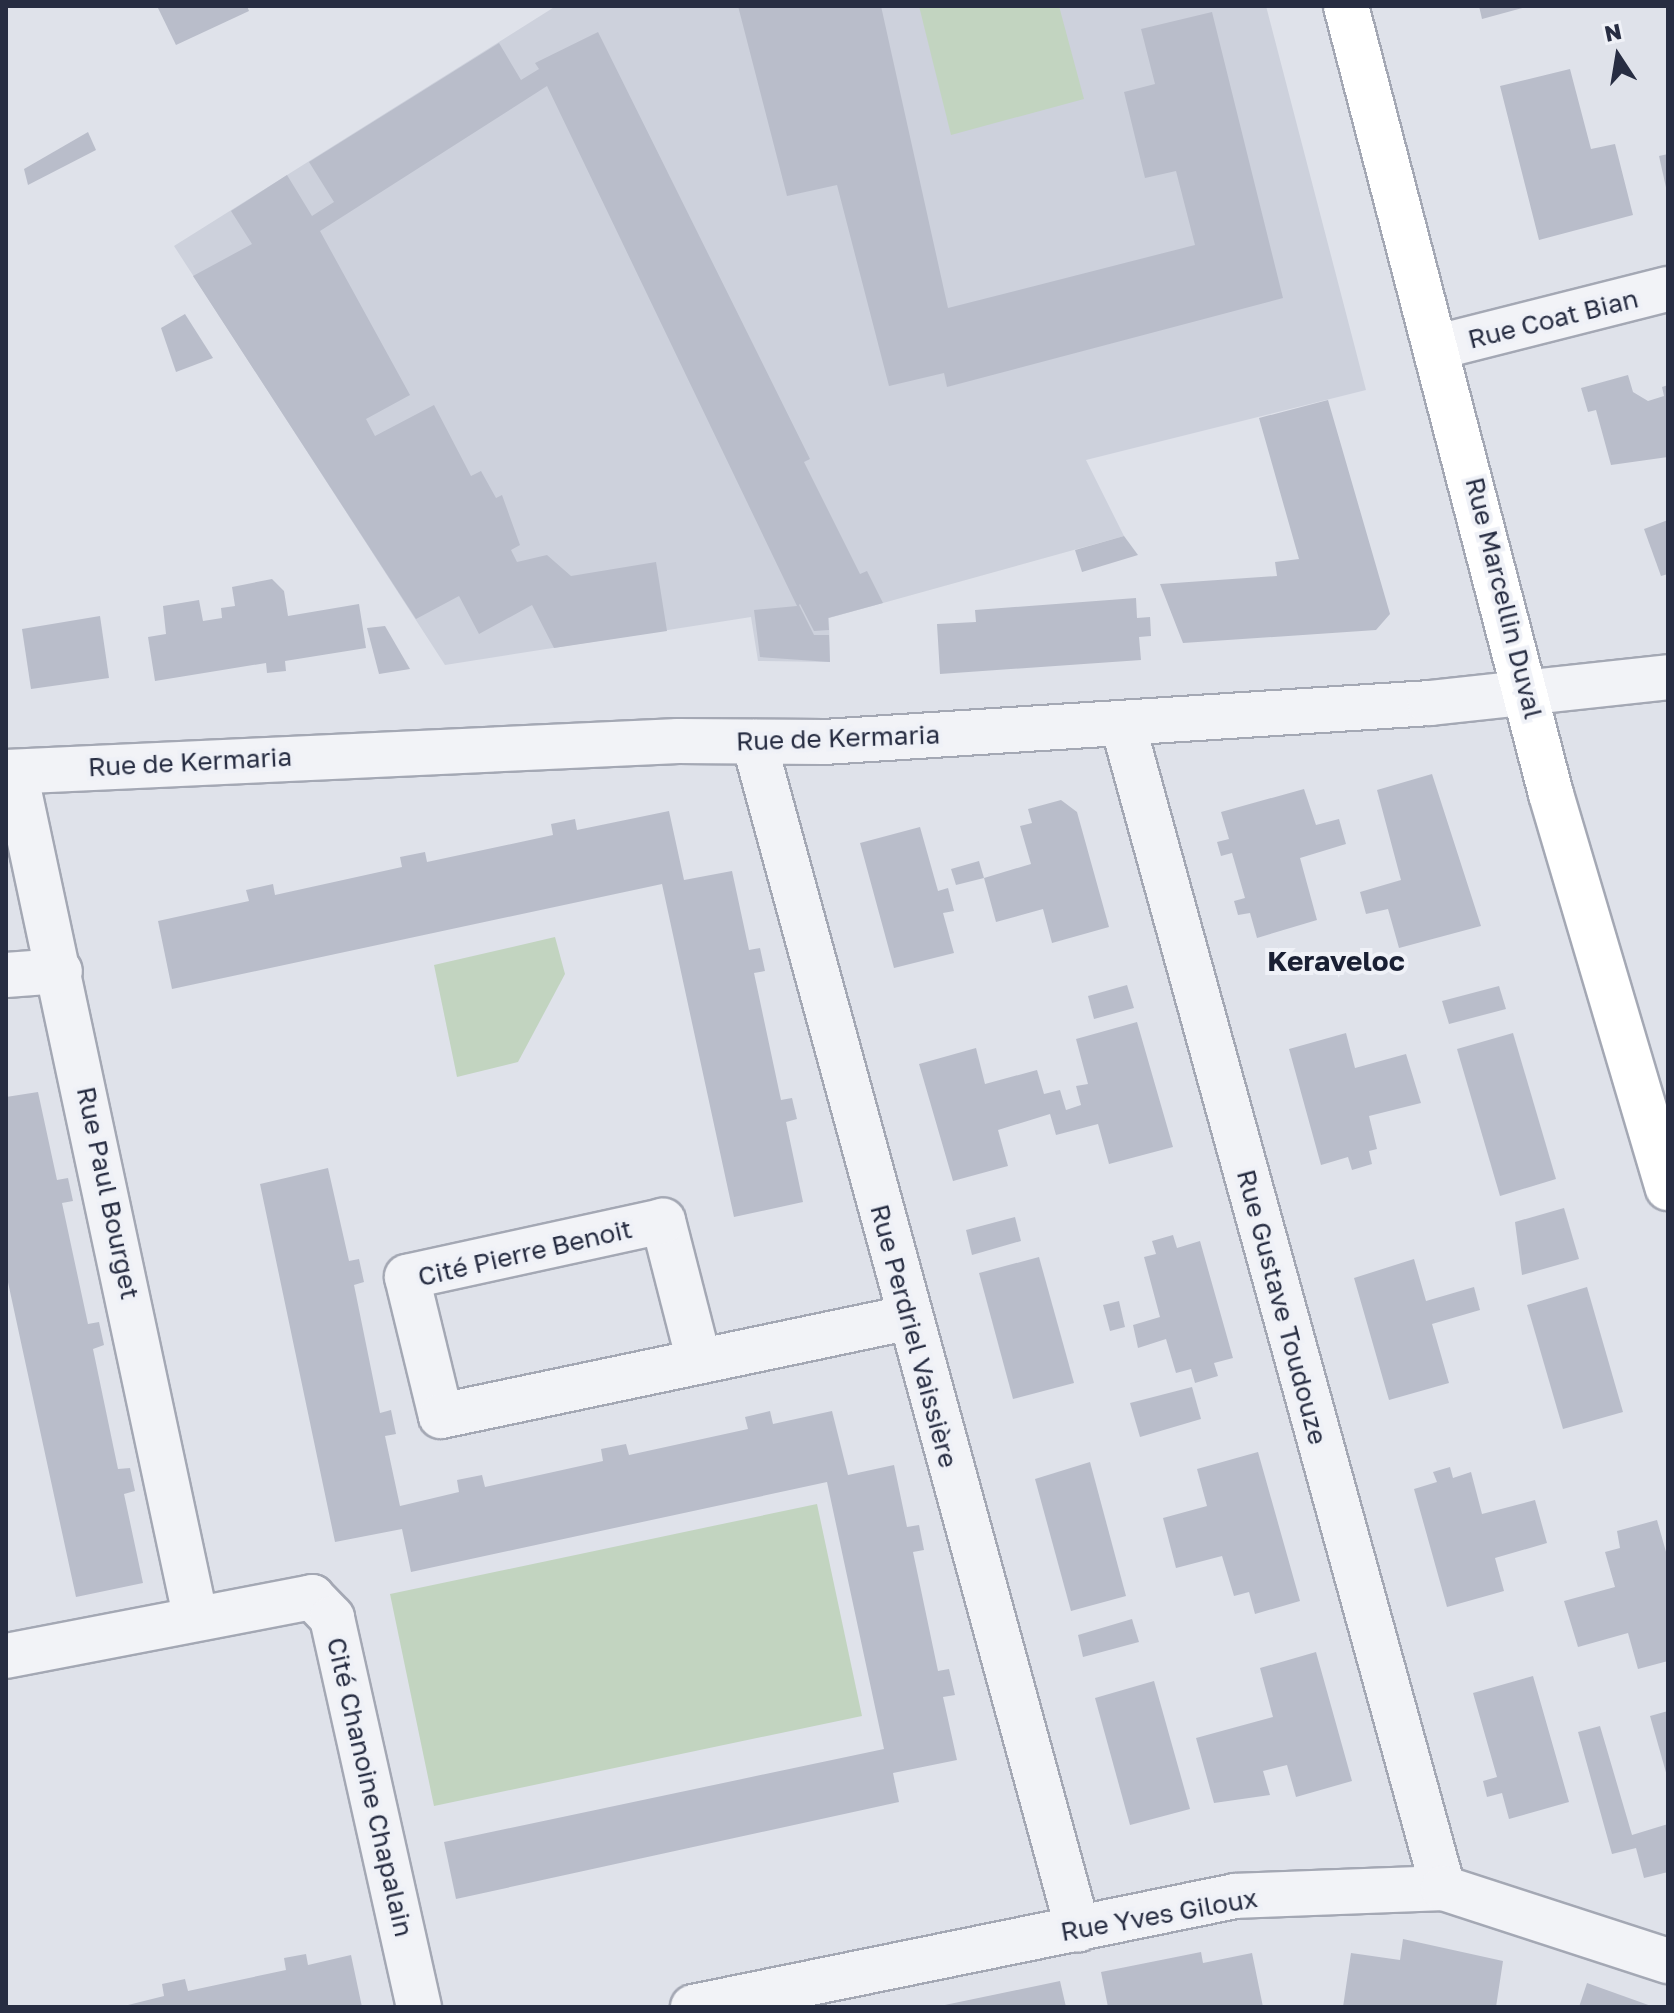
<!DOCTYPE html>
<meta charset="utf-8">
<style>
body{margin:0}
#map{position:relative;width:1674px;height:2013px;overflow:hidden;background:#dfe2ea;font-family:"Golos Text",sans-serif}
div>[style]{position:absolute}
.built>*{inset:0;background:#cdd1dc}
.green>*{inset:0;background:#c2d4c0}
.building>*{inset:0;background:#b9bdca}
.roads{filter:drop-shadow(2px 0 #a4a8b4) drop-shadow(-2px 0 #a4a8b4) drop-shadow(0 2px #a4a8b4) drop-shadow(0 -2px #a4a8b4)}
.minor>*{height:44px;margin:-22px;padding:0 22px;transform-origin:22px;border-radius:22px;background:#f2f3f7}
.secondary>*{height:44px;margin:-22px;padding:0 22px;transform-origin:22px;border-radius:22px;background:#fff}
span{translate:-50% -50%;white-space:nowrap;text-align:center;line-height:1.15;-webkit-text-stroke:8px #eff1f7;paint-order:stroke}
.street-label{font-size:26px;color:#272d42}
.neighbourhood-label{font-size:28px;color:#191f33;font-weight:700}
.frame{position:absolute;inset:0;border:8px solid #272d42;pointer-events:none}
.north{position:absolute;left:1578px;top:16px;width:80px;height:80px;-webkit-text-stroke:6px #eff1f7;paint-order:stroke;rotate:348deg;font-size:22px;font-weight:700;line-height:32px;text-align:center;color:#272d42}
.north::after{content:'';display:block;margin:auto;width:28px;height:36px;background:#272d42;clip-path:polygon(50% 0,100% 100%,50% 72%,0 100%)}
</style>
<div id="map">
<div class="built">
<i style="clip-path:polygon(556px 6px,1266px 6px,1366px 390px,1086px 460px,1124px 536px,829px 618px,830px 662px,758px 661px,751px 617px,445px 665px,174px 246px)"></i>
</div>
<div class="green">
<i style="clip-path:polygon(919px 6px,1059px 6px,1084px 99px,951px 135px)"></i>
<i style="clip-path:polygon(555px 937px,565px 974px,518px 1062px,457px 1077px,434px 965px)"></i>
<i style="clip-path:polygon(817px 1504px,862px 1716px,434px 1806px,390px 1594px)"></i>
</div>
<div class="building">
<i style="clip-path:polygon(157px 6px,247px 6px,249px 11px,176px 45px)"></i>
<i style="clip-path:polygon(738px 6px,881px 6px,948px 308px,1195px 245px,1176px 171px,1145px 178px,1124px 92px,1155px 84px,1141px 29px,1212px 12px,1283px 298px,947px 387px,944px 373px,889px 386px,837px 185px,787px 196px)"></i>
<i style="clip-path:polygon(1479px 6px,1526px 6px,1526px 7px,1482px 19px)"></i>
<i style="clip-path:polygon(598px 32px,810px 459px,804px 462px,860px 574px,867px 571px,883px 603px,828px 618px,829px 630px,814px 631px,800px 604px,799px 605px,814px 635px,829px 635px,830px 662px,760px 657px,754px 610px,797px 606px,547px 86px,320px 231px,410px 395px,366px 419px,375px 436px,434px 405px,471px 476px,481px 471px,496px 498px,502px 495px,520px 545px,511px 550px,517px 562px,547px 555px,571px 576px,656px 562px,667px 631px,554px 648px,532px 605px,479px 634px,459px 596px,416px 619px,193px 276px,252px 244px,231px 211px,287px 175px,312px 216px,334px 202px,309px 162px,499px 43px,521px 80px,539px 69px,535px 63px)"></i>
<i style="clip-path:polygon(1570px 69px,1591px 149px,1615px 144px,1633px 215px,1539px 240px,1500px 86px)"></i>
<i style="clip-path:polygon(88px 132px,96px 150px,28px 185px,24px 169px)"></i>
<i style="clip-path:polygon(1668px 154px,1668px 192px,1667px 192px,1659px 156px)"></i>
<i style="clip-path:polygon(185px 314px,213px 358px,176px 372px,161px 328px)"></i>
<i style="clip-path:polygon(1628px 375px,1633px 392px,1648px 401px,1664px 396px,1662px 387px,1668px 385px,1668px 457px,1611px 465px,1596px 410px,1588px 412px,1581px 388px)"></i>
<i style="clip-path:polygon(1328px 400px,1390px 614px,1376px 630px,1183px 643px,1160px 584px,1277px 576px,1275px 562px,1299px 559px,1259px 418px)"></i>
<i style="clip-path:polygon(1668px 520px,1668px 574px,1661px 576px,1644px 529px)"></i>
<i style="clip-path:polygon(1124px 536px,1138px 555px,1082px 572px,1075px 550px)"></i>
<i style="clip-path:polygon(272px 579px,284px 591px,288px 616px,359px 604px,366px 648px,285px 661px,286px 671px,267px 673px,266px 663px,155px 681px,148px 637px,166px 634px,163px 606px,199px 600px,203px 621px,222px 618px,221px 608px,235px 606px,232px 587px)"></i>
<i style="clip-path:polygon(1136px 598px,1137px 618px,1150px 617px,1151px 636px,1139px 637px,1141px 660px,940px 674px,937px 624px,976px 622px,975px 610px)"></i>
<i style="clip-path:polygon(100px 616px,109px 678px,31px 689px,22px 629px)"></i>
<i style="clip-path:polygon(385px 626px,410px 669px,379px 674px,367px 628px)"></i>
<i style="clip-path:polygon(1432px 774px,1481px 926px,1399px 948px,1388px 909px,1366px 914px,1360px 892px,1401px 880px,1377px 790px)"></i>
<i style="clip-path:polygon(1304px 789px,1316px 825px,1339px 819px,1346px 844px,1300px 858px,1317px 920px,1257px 938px,1250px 913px,1238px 915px,1234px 901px,1245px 898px,1232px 853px,1221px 856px,1217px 842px,1229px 839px,1221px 812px)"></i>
<i style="clip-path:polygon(1061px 800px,1077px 812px,1109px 927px,1052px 943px,1043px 909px,996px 922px,984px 878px,1031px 864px,1020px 826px,1032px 823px,1028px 809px)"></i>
<i style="clip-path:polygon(669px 811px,684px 880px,732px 871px,749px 950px,760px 948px,765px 971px,754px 973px,781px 1100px,792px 1098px,797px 1119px,786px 1122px,803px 1202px,734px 1217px,662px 884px,172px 989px,158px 921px,249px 901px,246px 890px,273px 884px,275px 895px,402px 867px,400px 857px,425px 852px,427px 862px,553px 835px,551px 824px,575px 819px,577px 830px)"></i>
<i style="clip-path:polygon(920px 827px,938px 891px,948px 888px,954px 911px,943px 913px,954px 953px,894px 968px,860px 843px)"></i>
<i style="clip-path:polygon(979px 861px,984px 878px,956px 885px,951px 869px)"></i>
<i style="clip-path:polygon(1127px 985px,1134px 1008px,1094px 1019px,1088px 996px)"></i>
<i style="clip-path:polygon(1499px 986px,1506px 1009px,1449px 1024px,1442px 1001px)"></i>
<i style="clip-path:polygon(1137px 1022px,1173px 1147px,1109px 1164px,1098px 1124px,1056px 1135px,1050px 1114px,998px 1130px,1008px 1166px,953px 1181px,919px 1064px,976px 1048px,985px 1084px,1037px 1070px,1044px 1094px,1060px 1090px,1066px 1110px,1081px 1105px,1076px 1086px,1088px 1084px,1076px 1039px)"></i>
<i style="clip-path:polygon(1346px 1033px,1355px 1068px,1406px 1054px,1421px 1103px,1369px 1116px,1377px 1149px,1369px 1151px,1372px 1164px,1352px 1170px,1348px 1157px,1321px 1165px,1289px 1049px)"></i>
<i style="clip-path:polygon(1513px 1033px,1556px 1179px,1500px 1196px,1457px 1049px)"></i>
<i style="clip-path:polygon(38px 1092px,57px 1180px,68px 1178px,73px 1201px,62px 1203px,88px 1324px,99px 1322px,104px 1345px,93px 1349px,118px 1469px,130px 1468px,135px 1491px,124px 1494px,143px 1583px,76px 1597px,6px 1273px,6px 1097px)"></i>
<i style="clip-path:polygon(328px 1168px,349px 1261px,359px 1259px,364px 1282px,354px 1285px,380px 1413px,391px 1410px,396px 1434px,385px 1436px,400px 1506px,459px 1492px,457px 1480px,482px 1475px,485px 1487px,603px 1461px,601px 1449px,626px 1444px,629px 1455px,748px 1429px,745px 1417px,770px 1411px,773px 1424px,832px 1411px,848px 1475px,894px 1465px,907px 1527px,919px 1525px,924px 1550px,913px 1552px,938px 1671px,949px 1669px,955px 1695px,943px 1697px,957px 1760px,893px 1773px,899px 1802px,456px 1899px,444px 1842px,884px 1749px,827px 1482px,411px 1572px,402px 1529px,335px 1542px,260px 1184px)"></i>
<i style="clip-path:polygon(1564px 1208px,1579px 1259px,1522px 1275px,1515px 1222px)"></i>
<i style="clip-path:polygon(1015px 1217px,1021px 1241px,972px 1255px,966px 1230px)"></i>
<i style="clip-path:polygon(1173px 1235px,1177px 1248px,1200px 1241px,1233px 1358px,1214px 1363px,1218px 1376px,1195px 1383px,1191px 1369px,1176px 1373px,1166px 1339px,1138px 1348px,1133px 1325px,1160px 1317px,1144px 1257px,1156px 1254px,1152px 1241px)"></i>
<i style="clip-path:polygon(1039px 1257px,1074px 1383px,1013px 1399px,979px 1273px)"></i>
<i style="clip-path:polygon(1414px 1259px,1426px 1301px,1474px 1287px,1480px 1310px,1432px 1324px,1449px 1383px,1389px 1400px,1354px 1278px)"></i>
<i style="clip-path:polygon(1587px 1287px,1623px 1412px,1563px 1429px,1527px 1305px)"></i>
<i style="clip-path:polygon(1119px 1301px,1125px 1327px,1110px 1331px,1103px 1305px)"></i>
<i style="clip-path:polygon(1192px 1387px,1201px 1419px,1140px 1437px,1130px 1403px)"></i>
<i style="clip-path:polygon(1258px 1452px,1300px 1601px,1255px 1614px,1249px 1592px,1234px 1596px,1222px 1556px,1176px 1568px,1163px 1518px,1207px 1506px,1197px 1469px)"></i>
<i style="clip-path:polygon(1090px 1462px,1126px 1596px,1071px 1611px,1035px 1479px)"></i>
<i style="clip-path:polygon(1450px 1467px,1453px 1478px,1471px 1472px,1482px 1514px,1535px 1500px,1547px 1543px,1495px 1558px,1504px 1591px,1447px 1607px,1414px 1489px,1437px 1482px,1433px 1472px)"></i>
<i style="clip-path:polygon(1657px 1520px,1668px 1559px,1668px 1661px,1638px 1669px,1628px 1633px,1578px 1647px,1564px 1601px,1615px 1587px,1605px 1552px,1620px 1548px,1617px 1531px)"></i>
<i style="clip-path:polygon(1132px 1619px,1139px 1642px,1083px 1657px,1078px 1635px)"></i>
<i style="clip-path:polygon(1316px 1652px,1352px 1781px,1296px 1797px,1287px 1765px,1263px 1771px,1270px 1795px,1214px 1803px,1196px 1738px,1273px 1717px,1260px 1668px)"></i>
<i style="clip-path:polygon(1533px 1676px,1569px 1802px,1509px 1819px,1502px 1793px,1487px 1797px,1483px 1781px,1497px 1777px,1473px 1693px)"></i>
<i style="clip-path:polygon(1154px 1681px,1190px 1809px,1130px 1825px,1095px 1698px)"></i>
<i style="clip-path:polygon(1668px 1711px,1668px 1776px,1667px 1776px,1650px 1716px)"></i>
<i style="clip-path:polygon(1600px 1726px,1632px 1835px,1668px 1824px,1668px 1872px,1644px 1878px,1636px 1848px,1612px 1854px,1578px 1732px)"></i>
<i style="clip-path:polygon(1403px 1939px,1503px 1961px,1496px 2007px,1343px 2007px,1351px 1953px,1400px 1960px)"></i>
<i style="clip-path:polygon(1201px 1952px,1203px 1963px,1252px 1953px,1263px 2007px,1108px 2007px,1101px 1972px)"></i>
<i style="clip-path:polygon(306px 1954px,308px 1965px,351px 1955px,362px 2007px,120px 2007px,164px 1996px,162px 1984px,185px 1979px,188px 1991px,286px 1970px,284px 1958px)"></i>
<i style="clip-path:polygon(1060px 1981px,1066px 2007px,941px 2007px,940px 2006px)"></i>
<i style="clip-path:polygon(1587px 1983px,1654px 2007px,1579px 2007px)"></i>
</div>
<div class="roads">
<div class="minor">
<i style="left:1438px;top:347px;width:237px;rotate:-14.2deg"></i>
<i style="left:1123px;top:725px;width:1206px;rotate:74.62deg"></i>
<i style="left:754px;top:742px;width:1231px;rotate:74.74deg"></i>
<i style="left:6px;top:772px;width:673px;rotate:-2.64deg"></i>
<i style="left:678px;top:741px;width:146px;rotate:0.4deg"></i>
<i style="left:824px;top:742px;width:607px;rotate:-3.68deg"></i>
<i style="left:1430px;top:703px;width:239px;rotate:-6.2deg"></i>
<i style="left:15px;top:772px;width:862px;rotate:77.95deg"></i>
<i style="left:6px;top:975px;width:54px;rotate:-4.2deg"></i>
<i style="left:699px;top:1361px;width:145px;rotate:-104.4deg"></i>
<i style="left:663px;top:1221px;width:262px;rotate:167.7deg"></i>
<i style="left:407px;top:1277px;width:143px;rotate:76.3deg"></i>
<i style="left:441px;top:1416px;width:477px;rotate:-11.9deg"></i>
<i style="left:6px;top:1656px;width:312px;rotate:-10.9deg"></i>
<i style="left:312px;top:1597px;width:29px;rotate:46deg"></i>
<i style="left:332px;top:1618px;width:399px;rotate:77.4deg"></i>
<i style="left:693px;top:2007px;width:553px;rotate:-11.57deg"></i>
<i style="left:1235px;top:1896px;width:208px;rotate:-2.2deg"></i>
<i style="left:1443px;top:1888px;width:237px;rotate:18deg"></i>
</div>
<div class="secondary">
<i style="left:1346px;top:6px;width:814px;rotate:75.42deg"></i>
<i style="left:1551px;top:794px;width:411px;rotate:73.5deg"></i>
</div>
</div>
<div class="street-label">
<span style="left:1553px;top:319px;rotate:-14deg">Rue Coat Bian</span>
<span style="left:1504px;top:598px;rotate:76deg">Rue Marcellin Duval</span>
<span style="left:838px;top:738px;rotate:-2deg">Rue de Kermaria</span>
<span style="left:190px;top:762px;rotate:-3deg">Rue de Kermaria</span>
<span style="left:108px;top:1193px;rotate:78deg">Rue Paul Bourget</span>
<span style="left:525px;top:1253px;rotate:-13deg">Cité Pierre Benoit</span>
<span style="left:1282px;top:1307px;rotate:75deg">Rue Gustave Toudouze</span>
<span style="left:914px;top:1336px;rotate:75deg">Rue Perdriel Vaissière</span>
<span style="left:370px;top:1787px;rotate:77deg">Cité Chanoine Chapalain</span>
<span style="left:1159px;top:1915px;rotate:-10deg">Rue Yves Giloux</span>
</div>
<div class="neighbourhood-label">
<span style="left:1336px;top:961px">Keraveloc</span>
</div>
<div class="frame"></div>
<div class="north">N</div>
</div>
